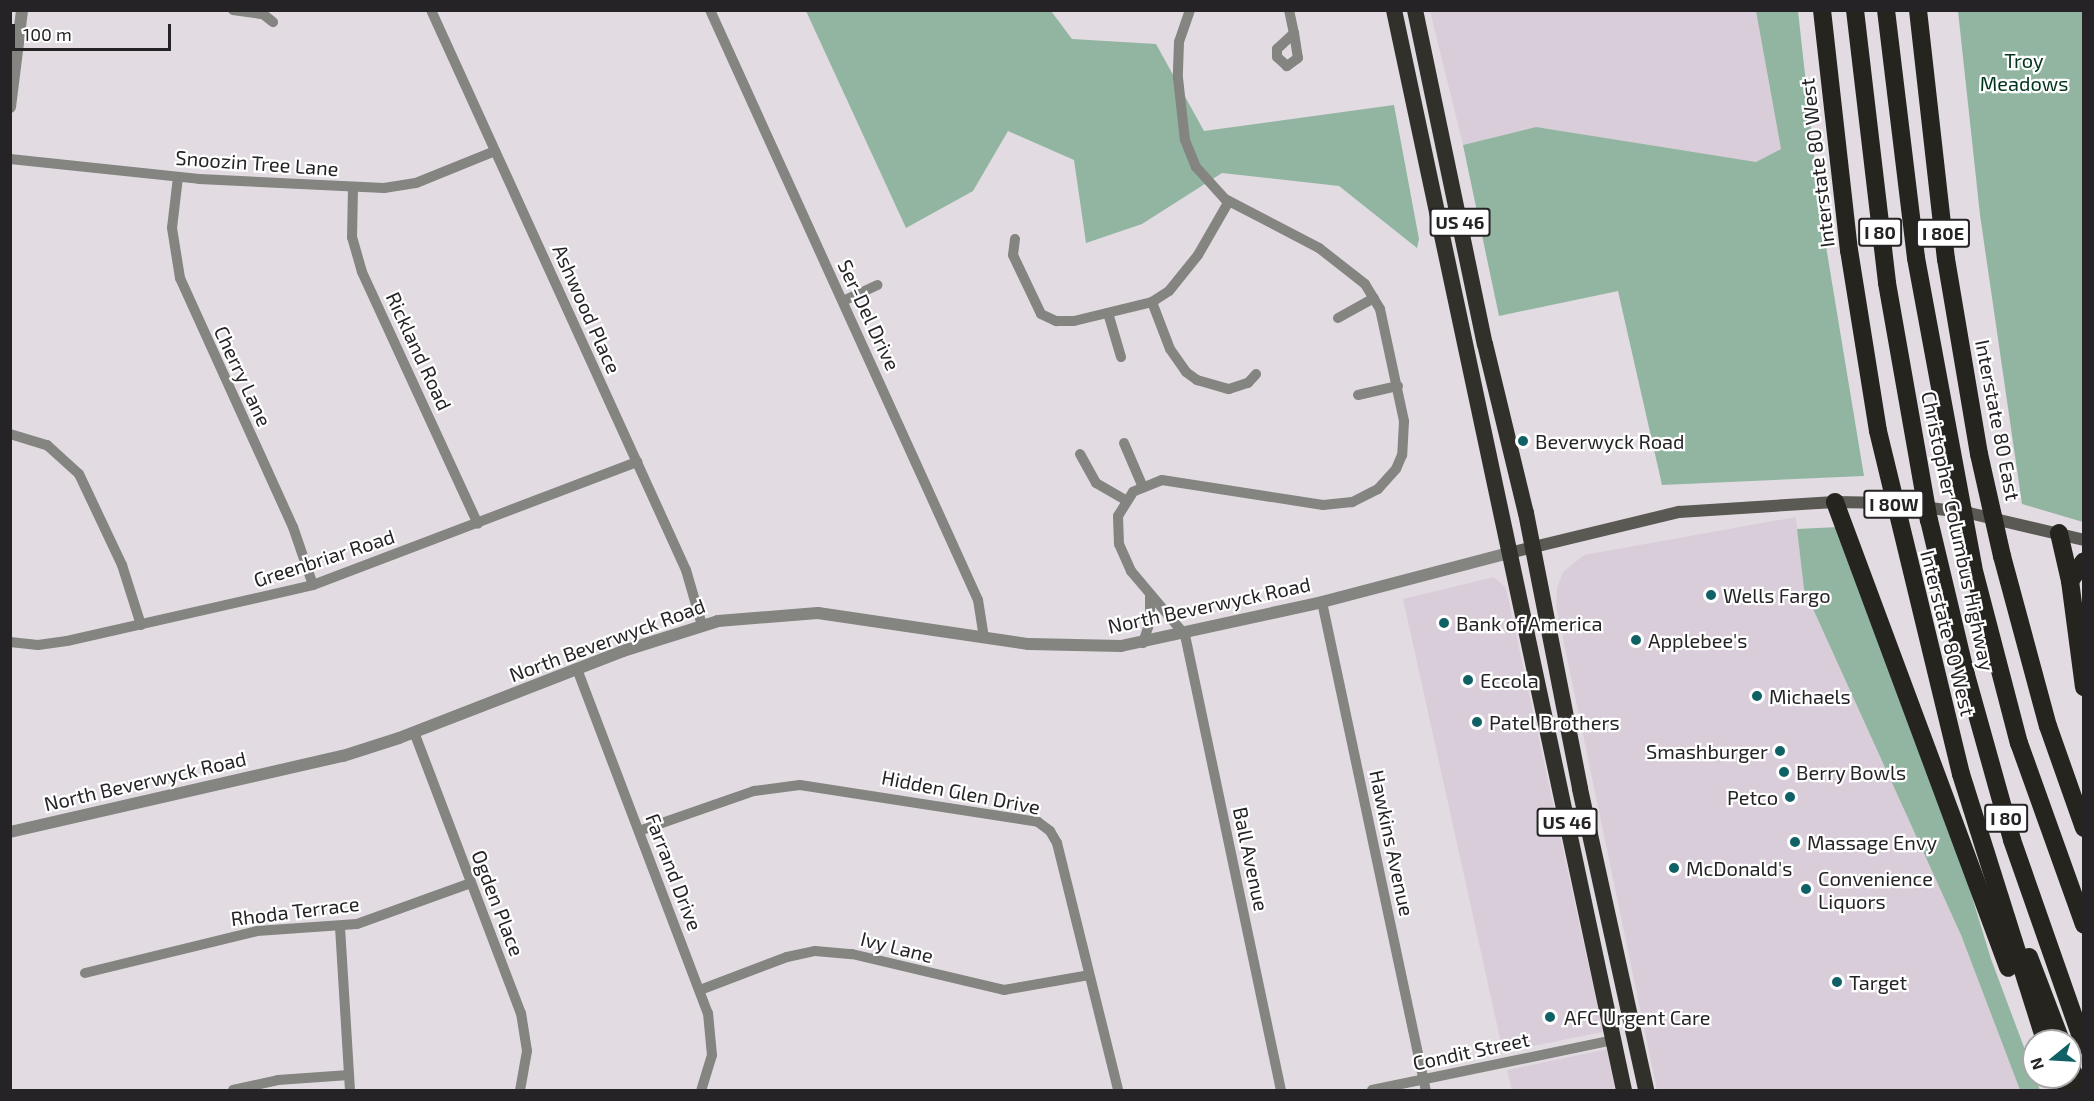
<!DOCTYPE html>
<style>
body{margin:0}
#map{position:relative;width:2094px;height:1101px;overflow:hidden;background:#e2dce2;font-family:"Exo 2",sans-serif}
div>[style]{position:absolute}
.built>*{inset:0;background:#d9cdd9}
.green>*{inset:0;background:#92b5a1}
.minor>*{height:10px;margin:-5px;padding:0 5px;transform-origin:5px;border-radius:5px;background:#848480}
.tertiary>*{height:12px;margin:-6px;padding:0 6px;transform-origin:6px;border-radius:6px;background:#848480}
.secondary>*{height:12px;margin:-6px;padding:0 6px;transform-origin:6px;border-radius:6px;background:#5a5954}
.trunk>*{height:16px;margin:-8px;padding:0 8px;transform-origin:8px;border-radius:8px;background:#31302a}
.motorway>*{height:18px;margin:-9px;padding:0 9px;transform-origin:9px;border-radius:9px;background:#25241e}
.dots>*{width:16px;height:16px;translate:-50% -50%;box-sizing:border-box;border:3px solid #fff;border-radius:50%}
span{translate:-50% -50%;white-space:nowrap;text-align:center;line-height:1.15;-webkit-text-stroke:4.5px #fff;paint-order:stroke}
.shield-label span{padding:2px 4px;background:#fff;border:2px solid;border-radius:4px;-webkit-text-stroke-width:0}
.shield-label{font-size:18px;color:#252325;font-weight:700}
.park-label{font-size:20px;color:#01331f}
.street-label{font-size:20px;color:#252325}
.poi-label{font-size:20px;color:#252325}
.left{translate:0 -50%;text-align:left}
.right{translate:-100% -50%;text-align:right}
.frame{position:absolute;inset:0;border:12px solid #252325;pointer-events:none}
.north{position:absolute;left:2022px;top:1029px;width:60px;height:60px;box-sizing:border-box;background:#fff;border:2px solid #a8a7a8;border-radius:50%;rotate:252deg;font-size:16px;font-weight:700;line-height:24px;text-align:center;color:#252325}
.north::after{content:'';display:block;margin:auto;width:21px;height:27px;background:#106165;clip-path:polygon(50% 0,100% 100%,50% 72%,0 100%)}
.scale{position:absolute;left:12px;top:24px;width:159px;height:27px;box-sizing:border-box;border:3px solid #252325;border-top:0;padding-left:8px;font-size:18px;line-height:21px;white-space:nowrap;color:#252325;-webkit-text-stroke:4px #fff;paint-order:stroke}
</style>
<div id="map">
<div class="built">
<i style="clip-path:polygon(1430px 11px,1756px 11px,1781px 149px,1756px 162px,1733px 160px,1536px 127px,1463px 145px)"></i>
<i style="clip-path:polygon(1796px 517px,1804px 589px,1961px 935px,2020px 1090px,1657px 1090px,1556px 605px,1557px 588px,1563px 572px,1584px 555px)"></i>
<i style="clip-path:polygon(1494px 577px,1506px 588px,1603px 1032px,1503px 1052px,1403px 599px)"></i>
<i style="clip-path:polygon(1607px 1049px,1615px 1090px,1512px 1090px,1507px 1070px)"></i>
</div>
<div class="green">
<i style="clip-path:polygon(806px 11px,1051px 11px,1072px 39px,1156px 44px,1204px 131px,1394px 105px,1419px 239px,1417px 248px,1339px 186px,1222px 173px,1142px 224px,1086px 243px,1074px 160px,1008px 131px,973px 191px,906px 228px)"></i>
<i style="clip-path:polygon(1756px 11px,1798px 11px,1820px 210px,1864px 476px,1662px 485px,1618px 291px,1499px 316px,1463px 145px,1536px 127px,1756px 162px,1781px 149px)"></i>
<i style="clip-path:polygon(1958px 11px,2083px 11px,2083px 522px,2022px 504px,1980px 215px)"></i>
<i style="clip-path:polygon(1838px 527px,1951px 828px,1991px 959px,2040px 1090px,2020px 1090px,1961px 935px,1804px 589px,1797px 529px)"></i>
</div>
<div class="minor">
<i style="left:233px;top:10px;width:30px;rotate:8deg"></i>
<i style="left:263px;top:14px;width:13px;rotate:39deg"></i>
<i style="left:431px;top:10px;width:615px;rotate:65.52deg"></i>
<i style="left:686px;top:570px;width:57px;rotate:73.8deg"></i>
<i style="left:710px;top:10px;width:648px;rotate:65.57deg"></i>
<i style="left:978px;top:600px;width:37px;rotate:81deg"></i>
<i style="left:1190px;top:10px;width:34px;rotate:109deg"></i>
<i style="left:1179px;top:42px;width:36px;rotate:92deg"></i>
<i style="left:1178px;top:78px;width:62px;rotate:83.6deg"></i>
<i style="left:1185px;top:140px;width:29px;rotate:68deg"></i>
<i style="left:1196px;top:167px;width:43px;rotate:47.8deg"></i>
<i style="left:1225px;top:199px;width:106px;rotate:27.5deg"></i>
<i style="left:1319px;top:248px;width:58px;rotate:38deg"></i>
<i style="left:1365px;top:284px;width:29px;rotate:59deg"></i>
<i style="left:1380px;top:309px;width:115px;rotate:77.9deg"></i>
<i style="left:1404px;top:421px;width:34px;rotate:93deg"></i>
<i style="left:1402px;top:455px;width:15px;rotate:113deg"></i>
<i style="left:1396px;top:469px;width:27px;rotate:132deg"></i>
<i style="left:1378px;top:489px;width:29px;rotate:153deg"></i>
<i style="left:1352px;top:502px;width:29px;rotate:174deg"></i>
<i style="left:1323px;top:505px;width:163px;rotate:-171.2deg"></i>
<i style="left:1162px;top:480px;width:31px;rotate:158deg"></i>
<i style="left:1133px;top:492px;width:28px;rotate:122deg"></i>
<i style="left:1118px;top:516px;width:28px;rotate:88deg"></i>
<i style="left:1119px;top:544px;width:30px;rotate:66deg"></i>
<i style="left:1131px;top:571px;width:84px;rotate:49.8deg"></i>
<i style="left:1185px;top:635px;width:465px;rotate:78.1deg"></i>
<i style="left:1289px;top:10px;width:24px;rotate:78deg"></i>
<i style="left:1294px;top:33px;width:25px;rotate:81deg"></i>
<i style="left:1298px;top:58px;width:14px;rotate:144deg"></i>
<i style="left:1287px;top:66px;width:13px;rotate:-138deg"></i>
<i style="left:1277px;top:57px;width:8px;rotate:-90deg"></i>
<i style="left:1277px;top:49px;width:23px;rotate:-43deg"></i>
<i style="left:10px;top:159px;width:190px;rotate:6deg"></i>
<i style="left:199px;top:179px;width:185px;rotate:2.8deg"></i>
<i style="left:384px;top:188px;width:32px;rotate:-9deg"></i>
<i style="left:416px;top:183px;width:85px;rotate:-22.1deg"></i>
<i style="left:178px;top:177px;width:51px;rotate:96.7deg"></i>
<i style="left:172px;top:228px;width:51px;rotate:80.9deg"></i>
<i style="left:180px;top:278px;width:273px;rotate:65.6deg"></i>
<i style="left:293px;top:527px;width:61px;rotate:71deg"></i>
<i style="left:353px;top:187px;width:50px;rotate:91.1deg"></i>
<i style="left:352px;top:237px;width:36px;rotate:74deg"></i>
<i style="left:362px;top:272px;width:277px;rotate:65.3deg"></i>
<i style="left:1015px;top:239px;width:16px;rotate:97deg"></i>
<i style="left:1013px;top:255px;width:65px;rotate:64.6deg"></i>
<i style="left:1041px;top:314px;width:17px;rotate:25deg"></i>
<i style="left:1056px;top:321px;width:18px"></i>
<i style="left:1074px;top:321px;width:80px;rotate:-13.7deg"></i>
<i style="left:1152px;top:302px;width:20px;rotate:-33deg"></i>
<i style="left:1169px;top:291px;width:46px;rotate:-51.1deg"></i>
<i style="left:1198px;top:255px;width:62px;rotate:-60.1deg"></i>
<i style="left:843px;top:301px;width:38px;rotate:-25deg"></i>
<i style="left:1152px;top:302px;width:50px;rotate:69deg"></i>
<i style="left:1170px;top:349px;width:28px;rotate:55deg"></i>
<i style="left:1186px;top:372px;width:14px;rotate:36deg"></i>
<i style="left:1197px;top:380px;width:33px;rotate:16deg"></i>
<i style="left:1229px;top:389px;width:20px;rotate:-18deg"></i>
<i style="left:1248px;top:383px;width:12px;rotate:-48deg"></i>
<i style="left:1108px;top:313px;width:46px;rotate:73.5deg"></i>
<i style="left:1338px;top:318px;width:41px;rotate:-29.1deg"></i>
<i style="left:1358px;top:395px;width:41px;rotate:-12.7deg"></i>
<i style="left:10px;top:434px;width:39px;rotate:17deg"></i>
<i style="left:47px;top:445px;width:43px;rotate:42.2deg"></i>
<i style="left:79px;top:474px;width:101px;rotate:64.7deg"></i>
<i style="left:122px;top:565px;width:63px;rotate:72.4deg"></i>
<i style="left:1124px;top:443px;width:46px;rotate:66.8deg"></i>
<i style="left:1080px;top:454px;width:33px;rotate:61deg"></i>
<i style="left:1096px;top:483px;width:34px;rotate:30deg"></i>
<i style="left:1322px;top:602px;width:499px;rotate:78deg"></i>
<i style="left:10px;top:642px;width:28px;rotate:6deg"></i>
<i style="left:38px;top:645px;width:29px;rotate:-8deg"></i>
<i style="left:67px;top:641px;width:252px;rotate:-12.8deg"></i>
<i style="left:313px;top:585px;width:347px;rotate:-20.8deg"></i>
<i style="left:1143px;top:643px;width:22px;rotate:-72deg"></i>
<i style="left:1150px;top:622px;width:25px;rotate:-90deg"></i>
<i style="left:577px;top:669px;width:368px;rotate:69.2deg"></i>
<i style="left:708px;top:1013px;width:42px;rotate:84.6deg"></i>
<i style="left:712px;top:1055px;width:37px;rotate:107deg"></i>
<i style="left:414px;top:732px;width:301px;rotate:69.2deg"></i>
<i style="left:521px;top:1013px;width:38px;rotate:81deg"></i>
<i style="left:527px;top:1051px;width:40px;rotate:100deg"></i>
<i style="left:639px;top:831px;width:122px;rotate:-19.2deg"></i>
<i style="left:754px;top:791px;width:46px;rotate:-7.4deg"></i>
<i style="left:800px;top:785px;width:241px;rotate:8.8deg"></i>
<i style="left:1038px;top:822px;width:15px;rotate:37deg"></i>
<i style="left:1050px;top:831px;width:14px;rotate:60deg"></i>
<i style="left:1057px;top:843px;width:254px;rotate:76.1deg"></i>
<i style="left:340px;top:927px;width:163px;rotate:86.5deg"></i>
<i style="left:85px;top:973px;width:177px;rotate:-13.7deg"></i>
<i style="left:257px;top:931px;width:100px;rotate:-4deg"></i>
<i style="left:357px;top:924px;width:121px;rotate:-19.8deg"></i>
<i style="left:700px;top:990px;width:93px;rotate:-20.8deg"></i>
<i style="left:787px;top:957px;width:29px;rotate:-12deg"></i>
<i style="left:815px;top:951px;width:37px;rotate:5deg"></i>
<i style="left:852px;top:954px;width:156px;rotate:13.3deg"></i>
<i style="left:1004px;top:990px;width:86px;rotate:-10deg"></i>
<i style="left:233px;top:1090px;width:46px;rotate:-12.5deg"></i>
<i style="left:278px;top:1080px;width:71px;rotate:-4deg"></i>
<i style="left:1372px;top:1090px;width:246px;rotate:-11.7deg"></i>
</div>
<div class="tertiary">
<i style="left:10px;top:107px;width:98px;rotate:-82.9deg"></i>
<i style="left:10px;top:832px;width:342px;rotate:-12.9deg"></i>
<i style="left:343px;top:756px;width:59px;rotate:-17.8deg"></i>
<i style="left:399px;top:738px;width:240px;rotate:-21.2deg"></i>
<i style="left:623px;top:651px;width:100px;rotate:-17.5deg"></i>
<i style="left:718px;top:621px;width:100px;rotate:-4.6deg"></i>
<i style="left:818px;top:613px;width:213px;rotate:8.4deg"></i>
<i style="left:1029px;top:644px;width:92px;rotate:1.2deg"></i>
<i style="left:1121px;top:646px;width:206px;rotate:-12.3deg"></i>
<i style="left:1322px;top:602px;width:193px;rotate:-14.7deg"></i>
</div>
<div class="secondary">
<i style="left:1509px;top:553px;width:175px;rotate:-13.6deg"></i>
<i style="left:1679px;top:512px;width:156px;rotate:-3.7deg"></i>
<i style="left:1835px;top:502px;width:56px;rotate:1deg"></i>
<i style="left:1891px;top:503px;width:79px;rotate:7.3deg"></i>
<i style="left:1969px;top:513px;width:118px;rotate:13.2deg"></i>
</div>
<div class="trunk">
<i style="left:1394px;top:10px;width:1104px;rotate:77.98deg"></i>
<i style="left:1415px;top:10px;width:341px;rotate:78.2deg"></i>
<i style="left:1485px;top:344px;width:174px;rotate:76.4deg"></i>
<i style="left:1526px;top:513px;width:281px;rotate:78.9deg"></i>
<i style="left:1580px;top:789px;width:308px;rotate:77.6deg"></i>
</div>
<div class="motorway">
<i style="left:1822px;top:10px;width:242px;rotate:83.6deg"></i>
<i style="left:1849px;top:250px;width:183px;rotate:80.9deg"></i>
<i style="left:1878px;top:431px;width:353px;rotate:76.4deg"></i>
<i style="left:1961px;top:774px;width:280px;rotate:72.5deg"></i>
<i style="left:1855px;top:10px;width:275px;rotate:83.3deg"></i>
<i style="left:1887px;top:283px;width:241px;rotate:80deg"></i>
<i style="left:1929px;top:520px;width:159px;rotate:76.6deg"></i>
<i style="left:1966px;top:675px;width:171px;rotate:74.4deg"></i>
<i style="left:2012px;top:840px;width:218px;rotate:70.7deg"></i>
<i style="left:1886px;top:10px;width:250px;rotate:83.1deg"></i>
<i style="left:1916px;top:258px;width:314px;rotate:79.5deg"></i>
<i style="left:1973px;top:567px;width:182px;rotate:75.4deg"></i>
<i style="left:2019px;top:743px;width:193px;rotate:70.3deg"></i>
<i style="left:1918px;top:10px;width:251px;rotate:83.6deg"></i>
<i style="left:1946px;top:259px;width:198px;rotate:80.4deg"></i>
<i style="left:1979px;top:454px;width:105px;rotate:77.3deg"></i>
<i style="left:2002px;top:556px;width:176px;rotate:74.9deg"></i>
<i style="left:2048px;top:726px;width:108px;rotate:70.6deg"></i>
<i style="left:1835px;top:502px;width:497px;rotate:69.6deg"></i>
<i style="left:2059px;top:533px;width:49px;rotate:77.1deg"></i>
<i style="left:2070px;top:581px;width:107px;rotate:82.5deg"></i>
<i style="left:2070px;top:581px;width:24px;rotate:-55deg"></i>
<i style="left:2029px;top:957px;width:90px;rotate:69.1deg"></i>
<i style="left:2070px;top:1064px;width:28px;rotate:69deg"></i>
<i style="left:2058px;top:1077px;width:14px;rotate:69deg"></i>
</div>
<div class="dots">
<i style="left:1523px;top:441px;background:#106165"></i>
<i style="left:1711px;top:595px;background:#106165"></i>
<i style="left:1444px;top:623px;background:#106165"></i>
<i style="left:1636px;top:640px;background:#106165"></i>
<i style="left:1468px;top:680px;background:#106165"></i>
<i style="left:1757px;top:696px;background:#106165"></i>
<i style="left:1477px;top:722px;background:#106165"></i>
<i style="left:1780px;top:751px;background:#106165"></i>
<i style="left:1784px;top:772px;background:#106165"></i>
<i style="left:1790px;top:797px;background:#106165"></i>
<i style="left:1795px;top:842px;background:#106165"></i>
<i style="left:1674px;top:868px;background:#106165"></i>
<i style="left:1806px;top:889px;background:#106165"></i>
<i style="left:1837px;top:982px;background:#106165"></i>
<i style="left:1550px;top:1017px;background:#106165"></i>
</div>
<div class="shield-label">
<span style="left:1460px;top:222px">US 46</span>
<span style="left:1880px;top:232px">I 80</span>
<span style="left:1943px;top:233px">I 80E</span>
<span style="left:1894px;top:504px">I 80W</span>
<span style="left:2006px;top:818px">I 80</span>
<span style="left:1567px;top:822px">US 46</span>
</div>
<div class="park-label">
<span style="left:2024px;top:72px">Troy<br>Meadows</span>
</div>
<div class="street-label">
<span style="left:257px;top:163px;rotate:4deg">Snoozin Tree Lane</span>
<span style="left:1817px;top:163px;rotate:-97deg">Interstate 80 West</span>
<span style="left:587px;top:309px;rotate:66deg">Ashwood Place</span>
<span style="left:869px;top:315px;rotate:65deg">Ser-Del Drive</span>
<span style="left:419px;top:351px;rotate:65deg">Rickland Road</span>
<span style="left:243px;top:376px;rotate:65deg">Cherry Lane</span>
<span style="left:1998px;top:420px;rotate:79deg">Interstate 80 East</span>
<span style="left:1958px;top:531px;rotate:78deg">Christopher Columbus Highway</span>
<span style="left:324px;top:558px;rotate:-18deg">Greenbriar Road</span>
<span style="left:1209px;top:605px;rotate:-12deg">North Beverwyck Road</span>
<span style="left:1948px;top:633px;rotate:76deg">Interstate 80 West</span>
<span style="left:607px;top:640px;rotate:-20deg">North Beverwyck Road</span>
<span style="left:145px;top:781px;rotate:-13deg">North Beverwyck Road</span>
<span style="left:961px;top:792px;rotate:11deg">Hidden Glen Drive</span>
<span style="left:1392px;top:843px;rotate:78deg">Hawkins Avenue</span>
<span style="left:1251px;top:859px;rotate:78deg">Ball Avenue</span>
<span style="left:674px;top:872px;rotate:69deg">Farrand Drive</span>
<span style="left:498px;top:903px;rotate:69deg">Ogden Place</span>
<span style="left:295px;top:911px;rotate:-7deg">Rhoda Terrace</span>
<span style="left:897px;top:947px;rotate:14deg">Ivy Lane</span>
<span style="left:1471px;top:1051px;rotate:-12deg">Condit Street</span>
</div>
<div class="poi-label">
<span class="left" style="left:1535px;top:441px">Beverwyck Road</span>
<span class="left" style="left:1723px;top:595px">Wells Fargo</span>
<span class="left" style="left:1456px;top:623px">Bank of America</span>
<span class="left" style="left:1648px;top:640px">Applebee's</span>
<span class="left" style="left:1480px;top:680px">Eccola</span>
<span class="left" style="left:1769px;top:696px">Michaels</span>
<span class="left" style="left:1489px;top:722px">Patel Brothers</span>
<span class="right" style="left:1768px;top:751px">Smashburger</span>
<span class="left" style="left:1796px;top:772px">Berry Bowls</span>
<span class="right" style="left:1778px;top:797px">Petco</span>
<span class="left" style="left:1807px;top:842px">Massage Envy</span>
<span class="left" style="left:1686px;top:868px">McDonald's</span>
<span class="left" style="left:1818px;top:890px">Convenience<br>Liquors</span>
<span class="left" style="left:1849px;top:982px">Target</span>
<span class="left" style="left:1564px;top:1017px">AFC Urgent Care</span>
</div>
<div class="frame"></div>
<div class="north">N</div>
<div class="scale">100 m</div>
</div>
